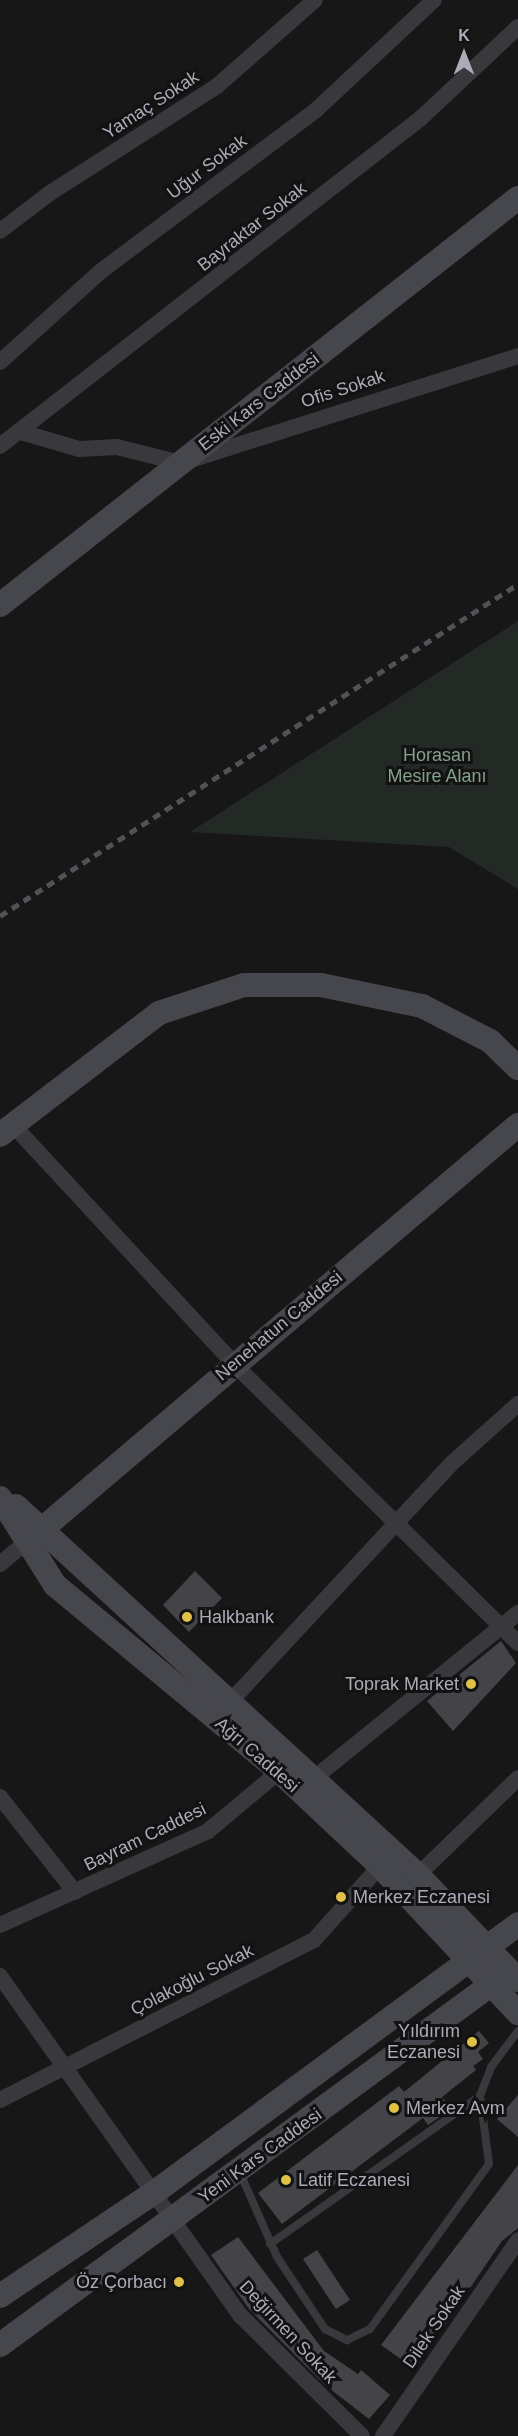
<!DOCTYPE html>
<meta charset="utf-8">
<style>
body{margin:0}
#map{position:relative;width:518px;height:2436px;overflow:hidden;background:#171718;font-family:Arial,sans-serif}
div>[style]{position:absolute}
.green>*{inset:0;background:#232a25}
.building>*{inset:0;background:#444448}
.lane>*{height:8px;margin:-4px;padding:0 4px;transform-origin:4px;border-radius:4px;background:#38383d}
.street>*{height:16px;margin:-8px;padding:0 8px;transform-origin:8px;border-radius:8px;background:#38383d}
.secondary>*{height:24px;margin:-12px;padding:0 12px;transform-origin:12px;border-radius:12px;background:#46474d}
.rail>*{height:4.5px;margin-top:-2.25px;transform-origin:0;background:repeating-linear-gradient(90deg,#515258 0 8px,transparent 0 14px)}
.dots>*{width:16px;height:16px;translate:-50% -50%;box-sizing:border-box;border:3px solid #121213;border-radius:50%}
span{translate:-50% -50%;white-space:nowrap;text-align:center;line-height:1.15;-webkit-text-stroke:6px #121213;paint-order:stroke}
.street-label{font-size:18px;color:#aaacb7}
.park-label{font-size:18px;color:#83a089}
.poi-label{font-size:18px;color:#aaacb7}
.left{translate:0 -50%;text-align:left}
.right{translate:-100% -50%;text-align:right}
.north{position:absolute;left:434px;top:24px;width:60px;height:60px;-webkit-text-stroke:4px #121213;paint-order:stroke;rotate:0deg;font-size:16px;font-weight:700;line-height:24px;text-align:center;color:#aaacb7}
.north::after{content:'';display:block;margin:auto;width:21px;height:27px;background:#aaacb7;clip-path:polygon(50% 0,100% 100%,50% 72%,0 100%)}
</style>
<div id="map">
<div class="green">
<i style="clip-path:polygon(518px 621px,518px 889px,449px 847px,190px 832px)"></i>
</div>
<div class="building">
<i style="clip-path:polygon(195px 1571px,222px 1598px,189px 1632px,163px 1605px)"></i>
<i style="clip-path:polygon(501px 1641px,516px 1663px,453px 1731px,427px 1701px)"></i>
<i style="clip-path:polygon(479px 2031px,489px 2043px,478px 2052px,483px 2059px,473px 2066px,476px 2070px,442px 2097px,451px 2109px,428px 2125px,423px 2118px,282px 2224px,258px 2193px,399px 2086px,404px 2092px)"></i>
<i style="clip-path:polygon(518px 2095px,518px 2137px,497px 2119px)"></i>
<i style="clip-path:polygon(518px 2165px,518px 2228px,502px 2241px,415px 2369px,381px 2345px)"></i>
<i style="clip-path:polygon(238px 2237px,324px 2351px,358px 2374px,361px 2370px,390px 2395px,369px 2419px,325px 2385px,249px 2309px,211px 2255px)"></i>
<i style="clip-path:polygon(317px 2250px,350px 2300px,336px 2309px,303px 2259px)"></i>
</div>
<div class="lane">
<i style="left:240px;top:2173px;width:92px;rotate:66.2deg"></i>
<i style="left:277px;top:2257px;width:87px;rotate:56.3deg"></i>
<i style="left:325px;top:2329px;width:25px;rotate:27deg"></i>
<i style="left:347px;top:2340px;width:25px;rotate:-26deg"></i>
<i style="left:370px;top:2329px;width:203px;rotate:-54.2deg"></i>
<i style="left:489px;top:2164px;width:69px;rotate:-97.5deg"></i>
<i style="left:480px;top:2096px;width:31px;rotate:-69deg"></i>
<i style="left:491px;top:2067px;width:45px;rotate:-53.1deg"></i>
<i style="left:270px;top:2244px;width:257px;rotate:-35.2deg"></i>
</div>
<div class="street">
<i style="left:0;top:231px;width:63px;rotate:-37.2deg"></i>
<i style="left:50px;top:193px;width:198px;rotate:-32.6deg"></i>
<i style="left:217px;top:86px;width:130px;rotate:-41.3deg"></i>
<i style="left:0;top:362px;width:136px;rotate:-42deg"></i>
<i style="left:101px;top:271px;width:269px;rotate:-36.8deg"></i>
<i style="left:316px;top:110px;width:161px;rotate:-43deg"></i>
<i style="left:21px;top:432px;width:60px;rotate:16.3deg"></i>
<i style="left:79px;top:449px;width:38px;rotate:-3deg"></i>
<i style="left:117px;top:447px;width:66px;rotate:14deg"></i>
<i style="left:181px;top:463px;width:354px;rotate:-17.6deg"></i>
<i style="left:0;top:446px;width:534px;rotate:-37.92deg"></i>
<i style="left:421px;top:118px;width:133px;rotate:-43.2deg"></i>
<i style="left:13px;top:1125px;width:326px;rotate:47.2deg"></i>
<i style="left:234px;top:1364px;width:398px;rotate:44.5deg"></i>
<i style="left:0;top:1564px;width:47px;rotate:-39.8deg"></i>
<i style="left:229px;top:1703px;width:328px;rotate:-47.1deg"></i>
<i style="left:452px;top:1463px;width:89px;rotate:-41.8deg"></i>
<i style="left:313px;top:1779px;width:264px;rotate:-39deg"></i>
<i style="left:0;top:1797px;width:121px;rotate:51.7deg"></i>
<i style="left:418px;top:1875px;width:139px;rotate:-44.1deg"></i>
<i style="left:0;top:1925px;width:228px;rotate:-24.3deg"></i>
<i style="left:208px;top:1831px;width:103px;rotate:-39.9deg"></i>
<i style="left:0;top:1976px;width:417px;rotate:54.7deg"></i>
<i style="left:241px;top:2316px;width:170px;rotate:44.8deg"></i>
<i style="left:0;top:2100px;width:352px;rotate:-27deg"></i>
<i style="left:314px;top:1940px;width:99px;rotate:-48.3deg"></i>
<i style="left:383px;top:2436px;width:238px;rotate:-55.4deg"></i>
</div>
<div class="secondary">
<i style="left:0;top:605px;width:659px;rotate:-38.16deg"></i>
<i style="left:0;top:1135px;width:200px;rotate:-37.5deg"></i>
<i style="left:159px;top:1013px;width:89px;rotate:-18.2deg"></i>
<i style="left:244px;top:985px;width:77px"></i>
<i style="left:321px;top:985px;width:103px;rotate:11.7deg"></i>
<i style="left:422px;top:1006px;width:76px;rotate:27.2deg"></i>
<i style="left:490px;top:1041px;width:39px;rotate:44deg"></i>
<i style="left:0;top:1498px;width:103px;rotate:57.7deg"></i>
<i style="left:55px;top:1585px;width:293px;rotate:39.7deg"></i>
<i style="left:280px;top:1772px;width:137px;rotate:43.2deg"></i>
<i style="left:380px;top:1866px;width:202px;rotate:46.8deg"></i>
<i style="left:16px;top:1506px;width:546px;rotate:42.55deg"></i>
<i style="left:418px;top:1875px;width:145px;rotate:46.4deg"></i>
<i style="left:41px;top:1530px;width:626px;rotate:-40.33deg"></i>
<i style="left:0;top:2296px;width:187px;rotate:-33.9deg"></i>
<i style="left:155px;top:2192px;width:451px;rotate:-36.4deg"></i>
<i style="left:0;top:2345px;width:625px;rotate:-36.28deg"></i>
</div>
<div class="rail">
<i style="left:0;top:916px;width:615px;rotate:-32.66deg"></i>
</div>
<div class="dots">
<i style="left:187px;top:1617px;background:#dfc148"></i>
<i style="left:471px;top:1684px;background:#dfc148"></i>
<i style="left:341px;top:1897px;background:#dfc148"></i>
<i style="left:472px;top:2042px;background:#dfc148"></i>
<i style="left:394px;top:2108px;background:#dfc148"></i>
<i style="left:286px;top:2180px;background:#dfc148"></i>
<i style="left:179px;top:2282px;background:#dfc148"></i>
</div>
<div class="street-label">
<span style="left:151px;top:105px;rotate:-33deg">Yamaç Sokak</span>
<span style="left:207px;top:167px;rotate:-37deg">Uğur Sokak</span>
<span style="left:252px;top:227px;rotate:-38deg">Bayraktar Sokak</span>
<span style="left:343px;top:389px;rotate:-18deg">Ofis Sokak</span>
<span style="left:259px;top:402px;rotate:-38deg">Eski Kars Caddesi</span>
<span style="left:279px;top:1326px;rotate:-40deg">Nenehatun Caddesi</span>
<span style="left:257px;top:1755px;rotate:41deg">Ağrı Caddesi</span>
<span style="left:145px;top:1837px;rotate:-26deg">Bayram Caddesi</span>
<span style="left:192px;top:1980px;rotate:-27deg">Çolakoğlu Sokak</span>
<span style="left:260px;top:2156px;rotate:-36deg">Yeni Kars Caddesi</span>
<span style="left:434px;top:2327px;rotate:-56deg">Dilek Sokak</span>
<span style="left:288px;top:2332px;rotate:47deg">Değirmen Sokak</span>
</div>
<div class="park-label">
<span style="left:437px;top:766px">Horasan<br>Mesire Alanı</span>
</div>
<div class="poi-label">
<span class="left" style="left:199px;top:1617px">Halkbank</span>
<span class="right" style="left:459px;top:1684px">Toprak Market</span>
<span class="left" style="left:353px;top:1897px">Merkez Eczanesi</span>
<span class="right" style="left:460px;top:2042px">Yıldırım<br>Eczanesi</span>
<span class="left" style="left:406px;top:2108px">Merkez Avm</span>
<span class="left" style="left:298px;top:2180px">Latif Eczanesi</span>
<span class="right" style="left:167px;top:2282px">Öz Çorbacı</span>
</div>
<div class="north">K</div>
</div>
